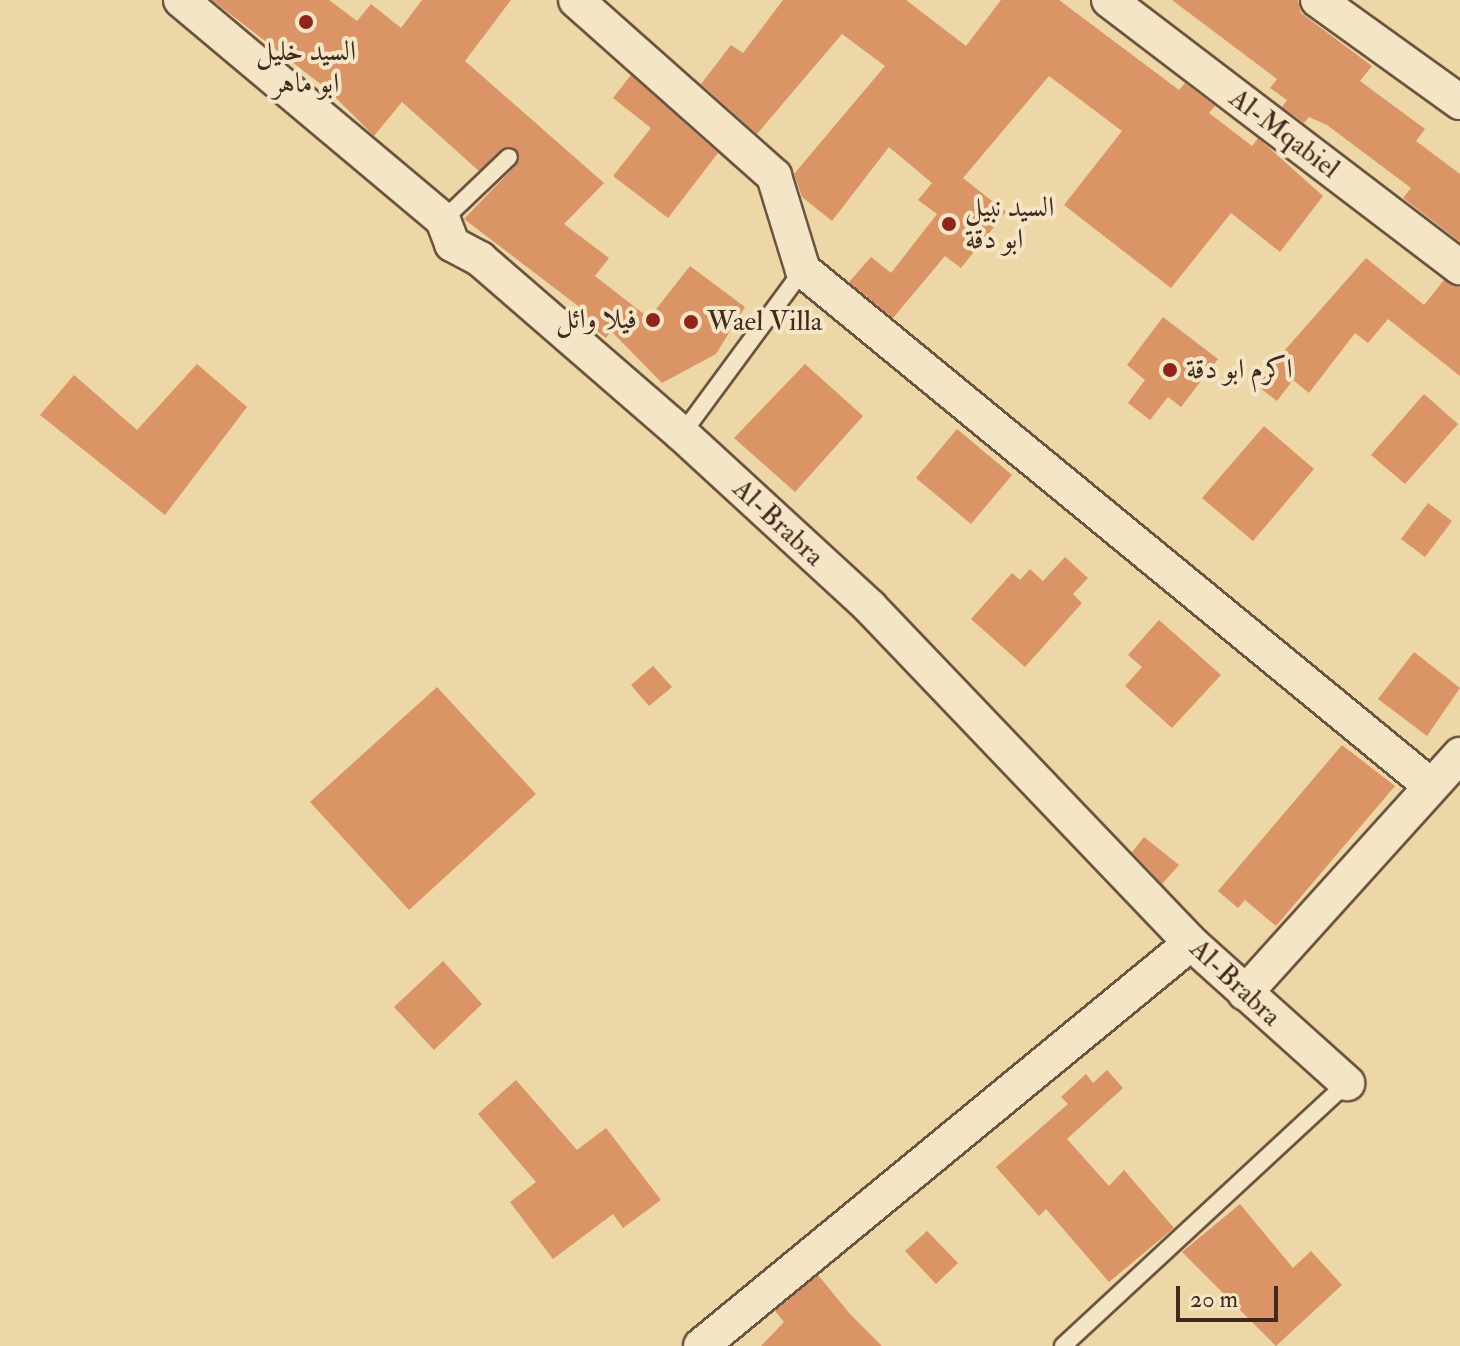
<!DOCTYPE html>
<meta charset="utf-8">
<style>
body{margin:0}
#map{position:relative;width:1460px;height:1346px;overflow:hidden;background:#edd7a7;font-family:"IM FELL Double Pica",Amiri,serif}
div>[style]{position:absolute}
.building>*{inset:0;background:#da9466}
.roads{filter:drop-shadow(2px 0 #6d5440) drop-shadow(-2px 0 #6d5440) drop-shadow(0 2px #6d5440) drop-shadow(0 -2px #6d5440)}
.lane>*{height:16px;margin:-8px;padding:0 8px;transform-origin:8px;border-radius:8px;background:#f3e5c6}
.street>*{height:34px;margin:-17px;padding:0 17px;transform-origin:17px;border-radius:17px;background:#f3e5c6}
.dots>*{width:22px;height:22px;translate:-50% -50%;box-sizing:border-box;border:4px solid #f3e5c6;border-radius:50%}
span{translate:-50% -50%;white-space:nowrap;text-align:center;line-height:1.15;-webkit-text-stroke:8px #f3e5c6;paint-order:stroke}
.poi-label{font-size:28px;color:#42291e}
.left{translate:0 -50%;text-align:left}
.right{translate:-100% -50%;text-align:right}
.street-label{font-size:28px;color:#42291e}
.scale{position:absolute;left:1176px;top:1286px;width:102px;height:36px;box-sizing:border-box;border:4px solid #42291e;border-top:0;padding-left:10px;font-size:24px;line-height:28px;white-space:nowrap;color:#42291e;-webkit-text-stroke:6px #f3e5c6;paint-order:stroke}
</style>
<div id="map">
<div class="building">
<i style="clip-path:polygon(212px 0,329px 0,357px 21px,371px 4px,401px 28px,422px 0,511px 0,465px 61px,604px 183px,564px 224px,609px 258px,595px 276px,649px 318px,690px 266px,745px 307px,716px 354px,662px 383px,611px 331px,606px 338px,580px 318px,586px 312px,464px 219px,517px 164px,516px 149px,502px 149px,479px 171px,402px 102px,374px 136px,327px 89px)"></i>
<i style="clip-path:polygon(783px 0,906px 0,966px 46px,1001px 0,1059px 0,1179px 90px,1185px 83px,1215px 106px,1209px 113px,1252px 146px,1258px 138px,1323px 196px,1280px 252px,1231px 213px,1171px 288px,1064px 205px,1122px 131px,1049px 76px,963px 178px,1006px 212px,961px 268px,945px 256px,893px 318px,849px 282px,871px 257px,891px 273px,937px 214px,918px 200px,932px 183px,889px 147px,832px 221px,802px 197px,794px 174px,885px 66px,842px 34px,757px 134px,701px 84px,731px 45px,743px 53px)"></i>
<i style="clip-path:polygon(1172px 0,1298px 0,1301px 13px,1372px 66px,1360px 81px,1425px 129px,1416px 141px,1460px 174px,1460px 242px,1403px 198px,1411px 188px,1327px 125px,1309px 117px,1304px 123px,1282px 107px,1287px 100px,1270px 88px,1277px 79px)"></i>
<i style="clip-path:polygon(631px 75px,718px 153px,668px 218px,613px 176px,651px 128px,613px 98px)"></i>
<i style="clip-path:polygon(1366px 258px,1424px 305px,1444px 280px,1460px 287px,1460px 376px,1388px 319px,1368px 343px,1355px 333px,1309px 393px,1293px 380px,1277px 401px,1255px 384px)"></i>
<i style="clip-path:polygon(1163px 317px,1218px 359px,1181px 407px,1168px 397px,1150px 420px,1128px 403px,1145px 380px,1127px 365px)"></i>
<i style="clip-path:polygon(197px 364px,247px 407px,165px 515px,40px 415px,74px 375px,137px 430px)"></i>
<i style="clip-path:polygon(805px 364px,863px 416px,795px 492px,734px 438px)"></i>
<i style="clip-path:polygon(1424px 394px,1458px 424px,1405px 484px,1371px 455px)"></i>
<i style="clip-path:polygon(1264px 426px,1314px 469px,1253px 541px,1202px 498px)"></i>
<i style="clip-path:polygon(957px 429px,1012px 475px,971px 524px,916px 478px)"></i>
<i style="clip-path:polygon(1428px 503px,1452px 521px,1425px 557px,1401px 539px)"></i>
<i style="clip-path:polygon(1065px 557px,1088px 578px,1073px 594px,1082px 603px,1025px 667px,971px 619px,1012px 573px,1020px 580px,1030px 569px,1043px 581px)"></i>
<i style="clip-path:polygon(1159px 620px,1221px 675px,1172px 728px,1125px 686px,1142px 667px,1128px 655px)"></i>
<i style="clip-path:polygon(1414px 652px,1460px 688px,1427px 736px,1378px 699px)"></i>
<i style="clip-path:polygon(653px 666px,672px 687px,649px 706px,631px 685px)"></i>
<i style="clip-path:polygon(437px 687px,536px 794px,409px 910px,310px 802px)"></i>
<i style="clip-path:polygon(1342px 745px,1395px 786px,1276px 926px,1245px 900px,1238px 908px,1218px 891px)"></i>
<i style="clip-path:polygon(1144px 837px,1179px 865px,1162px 884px,1132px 852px)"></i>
<i style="clip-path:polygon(443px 961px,482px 1004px,434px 1050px,394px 1007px)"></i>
<i style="clip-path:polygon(1107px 1070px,1123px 1088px,1067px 1139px,1109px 1186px,1124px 1170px,1174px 1228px,1109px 1282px,1046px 1209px,1039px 1216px,996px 1167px,1068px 1104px,1061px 1097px,1086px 1074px,1093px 1083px)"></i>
<i style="clip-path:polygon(516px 1080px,577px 1150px,606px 1128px,661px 1200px,623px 1228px,613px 1214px,553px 1259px,510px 1202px,536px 1182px,478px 1114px)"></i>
<i style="clip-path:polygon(1240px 1204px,1293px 1268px,1311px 1251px,1342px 1285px,1276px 1346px,1182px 1252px)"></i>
<i style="clip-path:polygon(927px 1231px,958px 1263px,936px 1284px,905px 1251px)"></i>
<i style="clip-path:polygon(818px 1275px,850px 1314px,882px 1346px,761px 1346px,784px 1322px,775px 1311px)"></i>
</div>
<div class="roads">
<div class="lane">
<i style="left:443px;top:220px;width:91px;rotate:-43.7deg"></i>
<i style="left:682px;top:434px;width:204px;rotate:-53.6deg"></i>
<i style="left:1063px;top:1346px;width:387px;rotate:-42.8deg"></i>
</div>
<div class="street">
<i style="left:181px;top:0;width:342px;rotate:40deg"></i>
<i style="left:443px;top:220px;width:26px;rotate:69deg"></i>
<i style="left:452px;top:244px;width:32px;rotate:28deg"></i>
<i style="left:480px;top:259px;width:267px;rotate:40.9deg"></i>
<i style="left:682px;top:434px;width:255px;rotate:42.6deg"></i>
<i style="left:870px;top:607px;width:465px;rotate:46.3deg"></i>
<i style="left:1191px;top:943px;width:210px;rotate:41.9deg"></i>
<i style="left:576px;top:0;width:265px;rotate:41.6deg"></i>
<i style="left:774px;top:176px;width:98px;rotate:72.9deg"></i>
<i style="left:803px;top:270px;width:813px;rotate:39.41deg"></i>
<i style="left:1109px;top:0;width:441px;rotate:37.3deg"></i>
<i style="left:1318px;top:0;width:175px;rotate:35.7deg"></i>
<i style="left:1245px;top:993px;width:321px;rotate:-47.9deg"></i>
<i style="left:701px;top:1346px;width:634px;rotate:-39.44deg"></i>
</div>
</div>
<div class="dots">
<i style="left:306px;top:22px;background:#8f2418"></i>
<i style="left:949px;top:224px;background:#8f2418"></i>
<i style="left:653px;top:320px;background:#8f2418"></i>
<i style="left:691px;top:322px;background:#8f2418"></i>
<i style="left:1170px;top:370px;background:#8f2418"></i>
</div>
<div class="poi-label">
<span style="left:306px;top:68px">السيد خليل<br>ابو ماهر</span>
<span class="left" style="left:965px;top:224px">السيد نبيل<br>ابو دقة</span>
<span class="right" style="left:637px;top:320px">فيلا وائل</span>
<span class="left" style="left:707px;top:322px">Wael Villa</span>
<span class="left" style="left:1186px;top:370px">اكرم ابو دقة</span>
</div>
<div class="street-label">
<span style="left:1284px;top:134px;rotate:37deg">Al-Mqabiel</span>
<span style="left:778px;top:523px;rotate:43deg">Al-Brabra</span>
<span style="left:1235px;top:983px;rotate:43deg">Al-Brabra</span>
</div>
<div class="scale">20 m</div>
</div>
